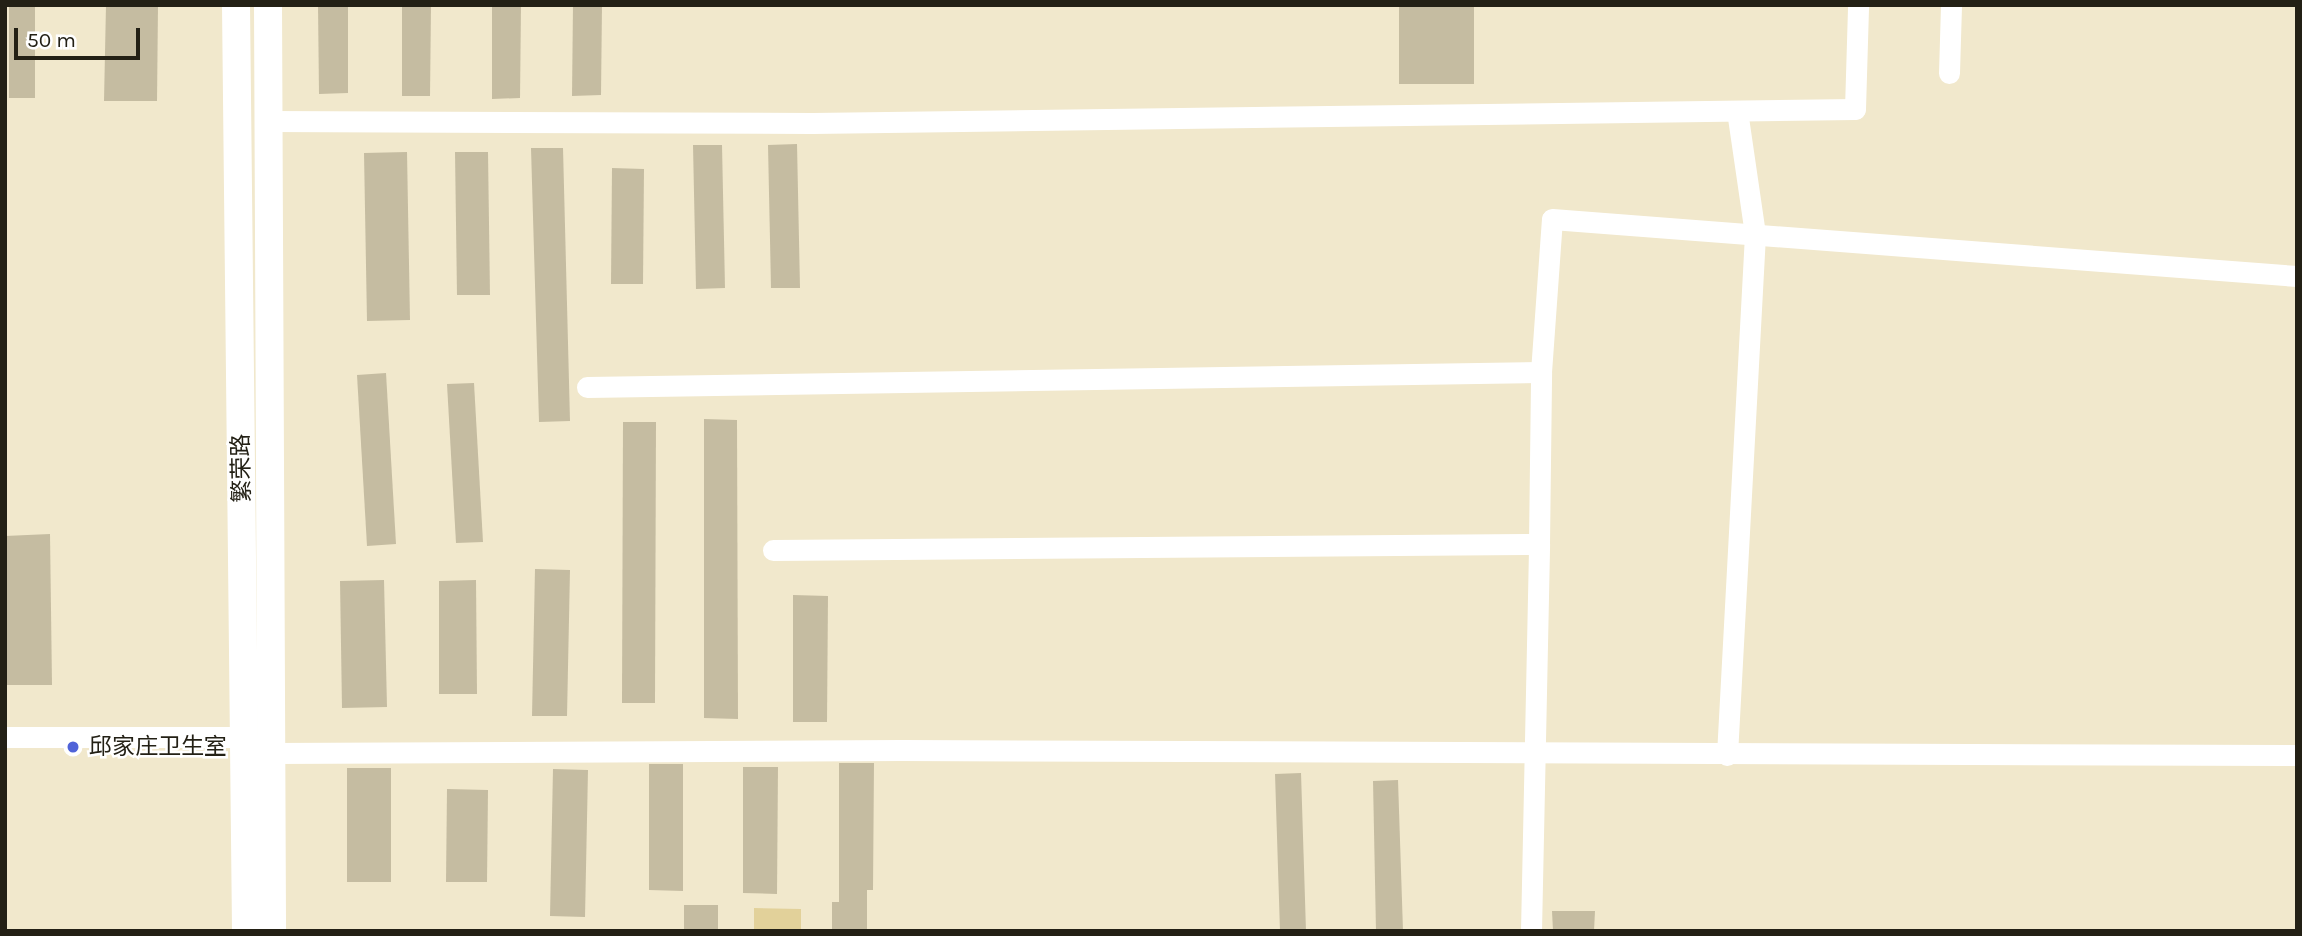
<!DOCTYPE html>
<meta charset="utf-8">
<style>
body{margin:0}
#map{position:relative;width:2302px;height:936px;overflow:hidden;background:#f1e8cc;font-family:Karla,"Noto Sans SC",sans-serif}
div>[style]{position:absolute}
.green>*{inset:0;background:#e2d19a}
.building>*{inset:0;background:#c5bca1}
.minor>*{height:21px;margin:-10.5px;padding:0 10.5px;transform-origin:10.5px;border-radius:10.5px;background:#fff}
.secondary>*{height:28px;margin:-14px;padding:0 14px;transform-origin:14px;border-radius:14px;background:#fff}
.dots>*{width:19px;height:19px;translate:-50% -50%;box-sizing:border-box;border:4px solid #fff;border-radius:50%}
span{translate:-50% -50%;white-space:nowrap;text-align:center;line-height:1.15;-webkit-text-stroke:5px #fff;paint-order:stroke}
.street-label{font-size:23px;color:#232015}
.poi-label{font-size:23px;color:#232015}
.left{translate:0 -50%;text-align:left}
.frame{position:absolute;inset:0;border:7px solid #232015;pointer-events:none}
.scale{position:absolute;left:14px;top:28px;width:126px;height:32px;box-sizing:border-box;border:4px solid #232015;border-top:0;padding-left:9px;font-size:21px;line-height:24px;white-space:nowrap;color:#232015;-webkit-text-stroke:5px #fff;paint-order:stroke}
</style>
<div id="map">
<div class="green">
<i style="clip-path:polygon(754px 908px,801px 909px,801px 931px,754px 931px)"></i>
</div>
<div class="building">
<i style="clip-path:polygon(9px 5px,35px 5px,35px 98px,9px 98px)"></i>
<i style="clip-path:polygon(106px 5px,158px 5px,157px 101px,104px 101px)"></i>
<i style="clip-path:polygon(318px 5px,348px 5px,348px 93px,319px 94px)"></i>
<i style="clip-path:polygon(402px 5px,431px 5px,430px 96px,402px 96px)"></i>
<i style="clip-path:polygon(492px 5px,521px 5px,520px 98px,492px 99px)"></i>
<i style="clip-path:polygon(573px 5px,602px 5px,601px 95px,572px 96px)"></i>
<i style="clip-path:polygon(1399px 5px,1474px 5px,1474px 84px,1399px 84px)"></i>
<i style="clip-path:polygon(797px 144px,800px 288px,771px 288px,768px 145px)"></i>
<i style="clip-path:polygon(693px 145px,722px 145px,725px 288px,696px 289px)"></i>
<i style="clip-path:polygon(531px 148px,563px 148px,570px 421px,539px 422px)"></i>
<i style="clip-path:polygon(407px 152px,410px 320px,367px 321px,364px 153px)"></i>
<i style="clip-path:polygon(455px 152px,488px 152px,490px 295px,457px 295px)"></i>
<i style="clip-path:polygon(612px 168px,644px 169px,643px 284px,611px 284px)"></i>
<i style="clip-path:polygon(386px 373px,396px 544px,367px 546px,357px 375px)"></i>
<i style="clip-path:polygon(474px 383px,483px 542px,456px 543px,447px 384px)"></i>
<i style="clip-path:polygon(704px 419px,737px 420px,738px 719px,704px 718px)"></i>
<i style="clip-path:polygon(623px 422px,656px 422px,655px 703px,622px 703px)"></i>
<i style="clip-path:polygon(50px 534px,52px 685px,5px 685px,5px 536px)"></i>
<i style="clip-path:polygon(535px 569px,570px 570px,567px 716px,532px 716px)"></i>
<i style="clip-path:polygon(384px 580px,387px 707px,342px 708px,340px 581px)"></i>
<i style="clip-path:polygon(476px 580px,477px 694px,439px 694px,439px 581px)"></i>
<i style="clip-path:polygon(793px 595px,828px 596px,827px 722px,793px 722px)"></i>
<i style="clip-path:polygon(839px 763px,874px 763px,873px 890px,867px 890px,867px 931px,832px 931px,832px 902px,839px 902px)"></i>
<i style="clip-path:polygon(649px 764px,683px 764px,683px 891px,649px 890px)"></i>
<i style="clip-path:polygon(743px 767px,778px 767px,777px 894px,743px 893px)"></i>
<i style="clip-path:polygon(347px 768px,391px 768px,391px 882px,347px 882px)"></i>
<i style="clip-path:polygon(553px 769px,588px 770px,585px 917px,550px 916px)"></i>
<i style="clip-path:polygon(1301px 773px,1306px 931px,1280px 931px,1275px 774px)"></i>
<i style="clip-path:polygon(1398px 780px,1403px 931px,1376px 931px,1373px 781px)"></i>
<i style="clip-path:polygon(447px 789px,488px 790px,487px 882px,446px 882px)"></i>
<i style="clip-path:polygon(684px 905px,718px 905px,718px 931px,684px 931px)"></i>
<i style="clip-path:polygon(1552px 911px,1595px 911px,1594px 931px,1553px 931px)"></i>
</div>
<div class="minor">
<i style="left:1949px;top:73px;width:68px;rotate:-88.3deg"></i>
<i style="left:268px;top:121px;width:544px;rotate:0.21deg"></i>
<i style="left:812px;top:123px;width:1043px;rotate:-0.77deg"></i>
<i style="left:1855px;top:109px;width:104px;rotate:-88.3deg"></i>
<i style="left:587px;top:387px;width:954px;rotate:-0.9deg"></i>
<i style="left:1541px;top:372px;width:153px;rotate:-85.9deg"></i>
<i style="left:1552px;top:219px;width:747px;rotate:4.38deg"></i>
<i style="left:773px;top:550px;width:766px;rotate:-0.45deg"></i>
<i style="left:1539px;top:544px;width:172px;rotate:-89.3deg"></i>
<i style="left:5px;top:737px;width:240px"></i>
<i style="left:272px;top:753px;width:629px;rotate:-0.27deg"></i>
<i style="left:901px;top:750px;width:1396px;rotate:0.21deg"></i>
<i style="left:1727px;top:755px;width:522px;rotate:-86.92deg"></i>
<i style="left:1755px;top:234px;width:124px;rotate:-98.3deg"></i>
<i style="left:1531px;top:931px;width:387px;rotate:-88.8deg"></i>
</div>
<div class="secondary">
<i style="left:236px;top:5px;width:926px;rotate:89.38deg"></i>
<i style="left:268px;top:5px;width:926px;rotate:89.75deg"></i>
</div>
<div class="dots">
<i style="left:73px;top:747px;background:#5063d8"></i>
</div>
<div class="street-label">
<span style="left:242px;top:468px;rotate:-91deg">繁荣路</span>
</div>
<div class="poi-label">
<span class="left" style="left:89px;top:747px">邱家庄卫生室</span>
</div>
<div class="frame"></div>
<div class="scale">50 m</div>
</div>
